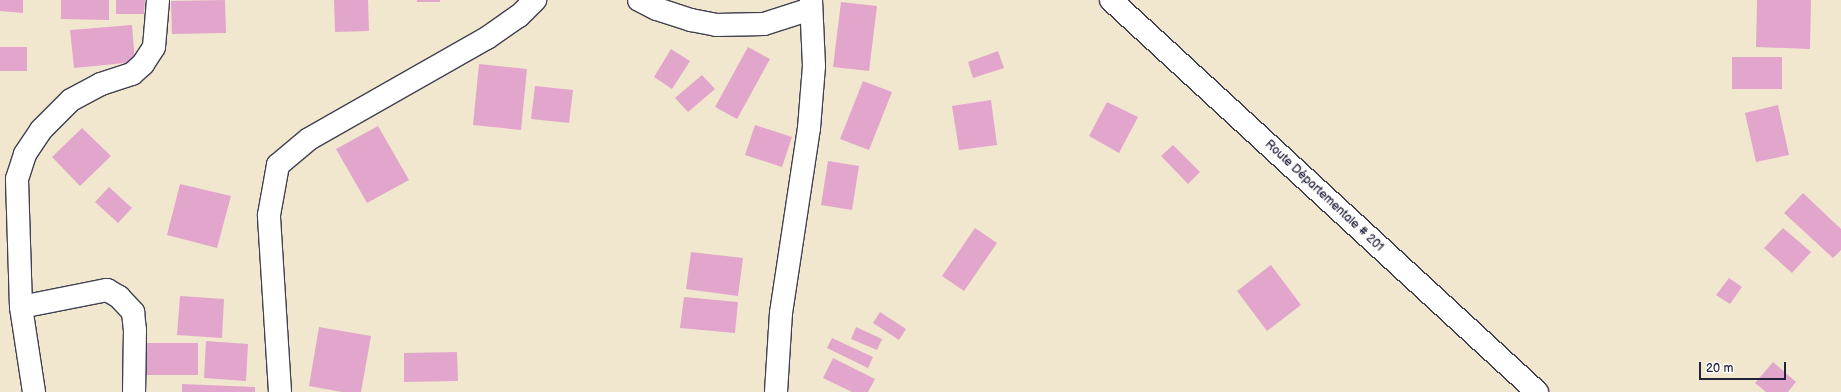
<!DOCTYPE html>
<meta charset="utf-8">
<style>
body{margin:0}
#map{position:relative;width:1841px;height:392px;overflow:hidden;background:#f1e7ce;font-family:"Balsamiq Sans",sans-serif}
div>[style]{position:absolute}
.building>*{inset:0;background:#e2a6cc}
.roads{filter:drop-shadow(1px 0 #414051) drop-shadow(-1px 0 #414051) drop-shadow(0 1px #414051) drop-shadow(0 -1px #414051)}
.minor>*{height:22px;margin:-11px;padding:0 11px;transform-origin:11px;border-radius:11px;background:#fff}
.secondary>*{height:22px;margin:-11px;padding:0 11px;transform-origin:11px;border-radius:11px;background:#fff}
span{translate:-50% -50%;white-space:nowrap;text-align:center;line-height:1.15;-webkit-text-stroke:3px #fff;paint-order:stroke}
.street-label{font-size:12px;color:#22223b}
.scale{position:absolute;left:1699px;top:362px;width:87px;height:18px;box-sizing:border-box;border:2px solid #22223b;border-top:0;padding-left:5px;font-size:12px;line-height:14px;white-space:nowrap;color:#22223b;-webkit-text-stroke:3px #fff;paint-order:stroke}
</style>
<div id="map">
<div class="building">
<i style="clip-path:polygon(0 0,23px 0,23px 13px,0 11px)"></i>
<i style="clip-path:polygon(61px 0,109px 0,109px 20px,61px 19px)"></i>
<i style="clip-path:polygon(116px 0,145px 0,144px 14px,116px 14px)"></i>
<i style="clip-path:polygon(225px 0,226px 33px,172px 34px,171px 1px)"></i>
<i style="clip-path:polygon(334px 0,368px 0,369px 31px,335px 32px)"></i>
<i style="clip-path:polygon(417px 0,440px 0,440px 2px,417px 2px)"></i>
<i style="clip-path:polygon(1757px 0,1811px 0,1810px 49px,1756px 47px)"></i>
<i style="clip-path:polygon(841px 2px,877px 6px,869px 71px,833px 67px)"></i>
<i style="clip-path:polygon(132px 25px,135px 62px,74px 68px,70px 30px)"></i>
<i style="clip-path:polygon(0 47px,27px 47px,27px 71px,0 71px)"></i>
<i style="clip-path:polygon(748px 47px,770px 59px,737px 119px,715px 107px)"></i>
<i style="clip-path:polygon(671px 49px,690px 61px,672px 89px,654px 77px)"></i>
<i style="clip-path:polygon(998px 51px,1004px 68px,973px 78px,968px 62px)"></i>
<i style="clip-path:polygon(1732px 57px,1782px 57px,1782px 89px,1732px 89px)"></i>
<i style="clip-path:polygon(479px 64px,527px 69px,521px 130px,473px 125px)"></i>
<i style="clip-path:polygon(702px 75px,715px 89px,688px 112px,675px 98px)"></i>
<i style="clip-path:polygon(863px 81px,892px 92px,869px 150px,840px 139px)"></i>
<i style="clip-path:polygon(535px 86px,573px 90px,569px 123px,531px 119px)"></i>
<i style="clip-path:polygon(991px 100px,997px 145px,959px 150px,952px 106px)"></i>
<i style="clip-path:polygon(1107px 102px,1138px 117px,1119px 153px,1089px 136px)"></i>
<i style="clip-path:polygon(1778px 105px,1789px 155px,1756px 162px,1745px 113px)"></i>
<i style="clip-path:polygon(755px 125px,792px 137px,782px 167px,745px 155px)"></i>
<i style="clip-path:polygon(378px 126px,409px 180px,367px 203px,336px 149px)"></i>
<i style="clip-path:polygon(82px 128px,111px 156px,80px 186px,52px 157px)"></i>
<i style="clip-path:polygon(1173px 145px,1200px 172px,1188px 184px,1161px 156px)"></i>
<i style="clip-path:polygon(828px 161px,859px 166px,852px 210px,821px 205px)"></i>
<i style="clip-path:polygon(180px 184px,231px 196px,217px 248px,167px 235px)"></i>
<i style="clip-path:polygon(109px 187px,132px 208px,118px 223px,95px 202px)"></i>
<i style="clip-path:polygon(1803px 193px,1841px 229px,1841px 250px,1833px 258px,1784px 213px)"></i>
<i style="clip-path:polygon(975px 228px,997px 243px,964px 291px,942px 276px)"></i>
<i style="clip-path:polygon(1783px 228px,1811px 252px,1792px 273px,1764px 248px)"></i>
<i style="clip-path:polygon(691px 252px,743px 258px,738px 296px,686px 289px)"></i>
<i style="clip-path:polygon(1271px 265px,1301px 305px,1267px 331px,1237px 291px)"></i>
<i style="clip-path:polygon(1729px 278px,1742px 287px,1730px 304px,1716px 295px)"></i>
<i style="clip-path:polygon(180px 296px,224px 299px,222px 338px,177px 335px)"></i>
<i style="clip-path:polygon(684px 297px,738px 302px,735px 333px,680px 328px)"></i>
<i style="clip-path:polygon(880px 312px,906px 329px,899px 340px,873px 323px)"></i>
<i style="clip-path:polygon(319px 327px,371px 336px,361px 392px,342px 392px,309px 386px)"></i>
<i style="clip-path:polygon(856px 327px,882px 339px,877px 350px,851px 339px)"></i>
<i style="clip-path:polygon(832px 338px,873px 357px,868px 368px,827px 348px)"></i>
<i style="clip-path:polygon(206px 341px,248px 344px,246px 381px,204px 378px)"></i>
<i style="clip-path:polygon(146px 343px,198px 343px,198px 375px,146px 375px)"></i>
<i style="clip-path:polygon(457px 352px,458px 381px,404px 382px,404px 353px)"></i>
<i style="clip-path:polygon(833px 358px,875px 379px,868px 392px,852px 392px,823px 378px)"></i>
<i style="clip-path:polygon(1773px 362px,1796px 382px,1788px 392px,1766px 392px,1755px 383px)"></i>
<i style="clip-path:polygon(182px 384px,255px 387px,255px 392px,182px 392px)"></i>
</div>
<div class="roads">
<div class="minor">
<i style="left:639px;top:0;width:20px;rotate:27deg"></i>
<i style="left:657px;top:9px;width:36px;rotate:18deg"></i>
<i style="left:691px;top:20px;width:25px;rotate:11deg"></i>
<i style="left:716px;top:25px;width:48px;rotate:-1.2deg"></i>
<i style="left:764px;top:24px;width:49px;rotate:-17.7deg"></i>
<i style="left:21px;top:307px;width:88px;rotate:-11.2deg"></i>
<i style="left:107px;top:290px;width:14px;rotate:30deg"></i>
<i style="left:119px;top:297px;width:21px;rotate:47deg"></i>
<i style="left:133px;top:312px;width:18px;rotate:84deg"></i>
<i style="left:135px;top:330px;width:62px;rotate:90.9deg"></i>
<i style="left:34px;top:392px;width:86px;rotate:-98.7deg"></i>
<i style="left:21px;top:307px;width:128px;rotate:-91.8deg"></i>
<i style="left:17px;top:179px;width:26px;rotate:-72deg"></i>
<i style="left:25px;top:154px;width:29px;rotate:-56deg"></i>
<i style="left:41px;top:130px;width:42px;rotate:-45deg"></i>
<i style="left:71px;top:100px;width:34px;rotate:-28deg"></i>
<i style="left:101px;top:84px;width:33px;rotate:-18deg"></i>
<i style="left:132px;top:74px;width:15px;rotate:-42deg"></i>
<i style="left:143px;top:64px;width:20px;rotate:-57deg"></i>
<i style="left:154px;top:47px;width:47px;rotate:-85.1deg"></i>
<i style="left:280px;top:392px;width:177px;rotate:-93.6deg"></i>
<i style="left:269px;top:215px;width:51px;rotate:-79.8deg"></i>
<i style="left:278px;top:165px;width:40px;rotate:-40deg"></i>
<i style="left:309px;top:139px;width:205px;rotate:-29.6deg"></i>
<i style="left:487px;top:38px;width:39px;rotate:-35deg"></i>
<i style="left:519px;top:16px;width:23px;rotate:-45deg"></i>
<i style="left:776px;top:392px;width:79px;rotate:-86.4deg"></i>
<i style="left:781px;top:313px;width:187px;rotate:-81.4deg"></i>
<i style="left:809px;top:128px;width:62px;rotate:-85.4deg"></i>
<i style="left:814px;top:66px;width:66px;rotate:-92.6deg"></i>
</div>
<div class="secondary">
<i style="left:1111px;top:0;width:579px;rotate:42.62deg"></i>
</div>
</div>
<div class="street-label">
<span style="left:1324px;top:196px;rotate:43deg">Route Départementale # 201</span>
</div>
<div class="scale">20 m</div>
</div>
